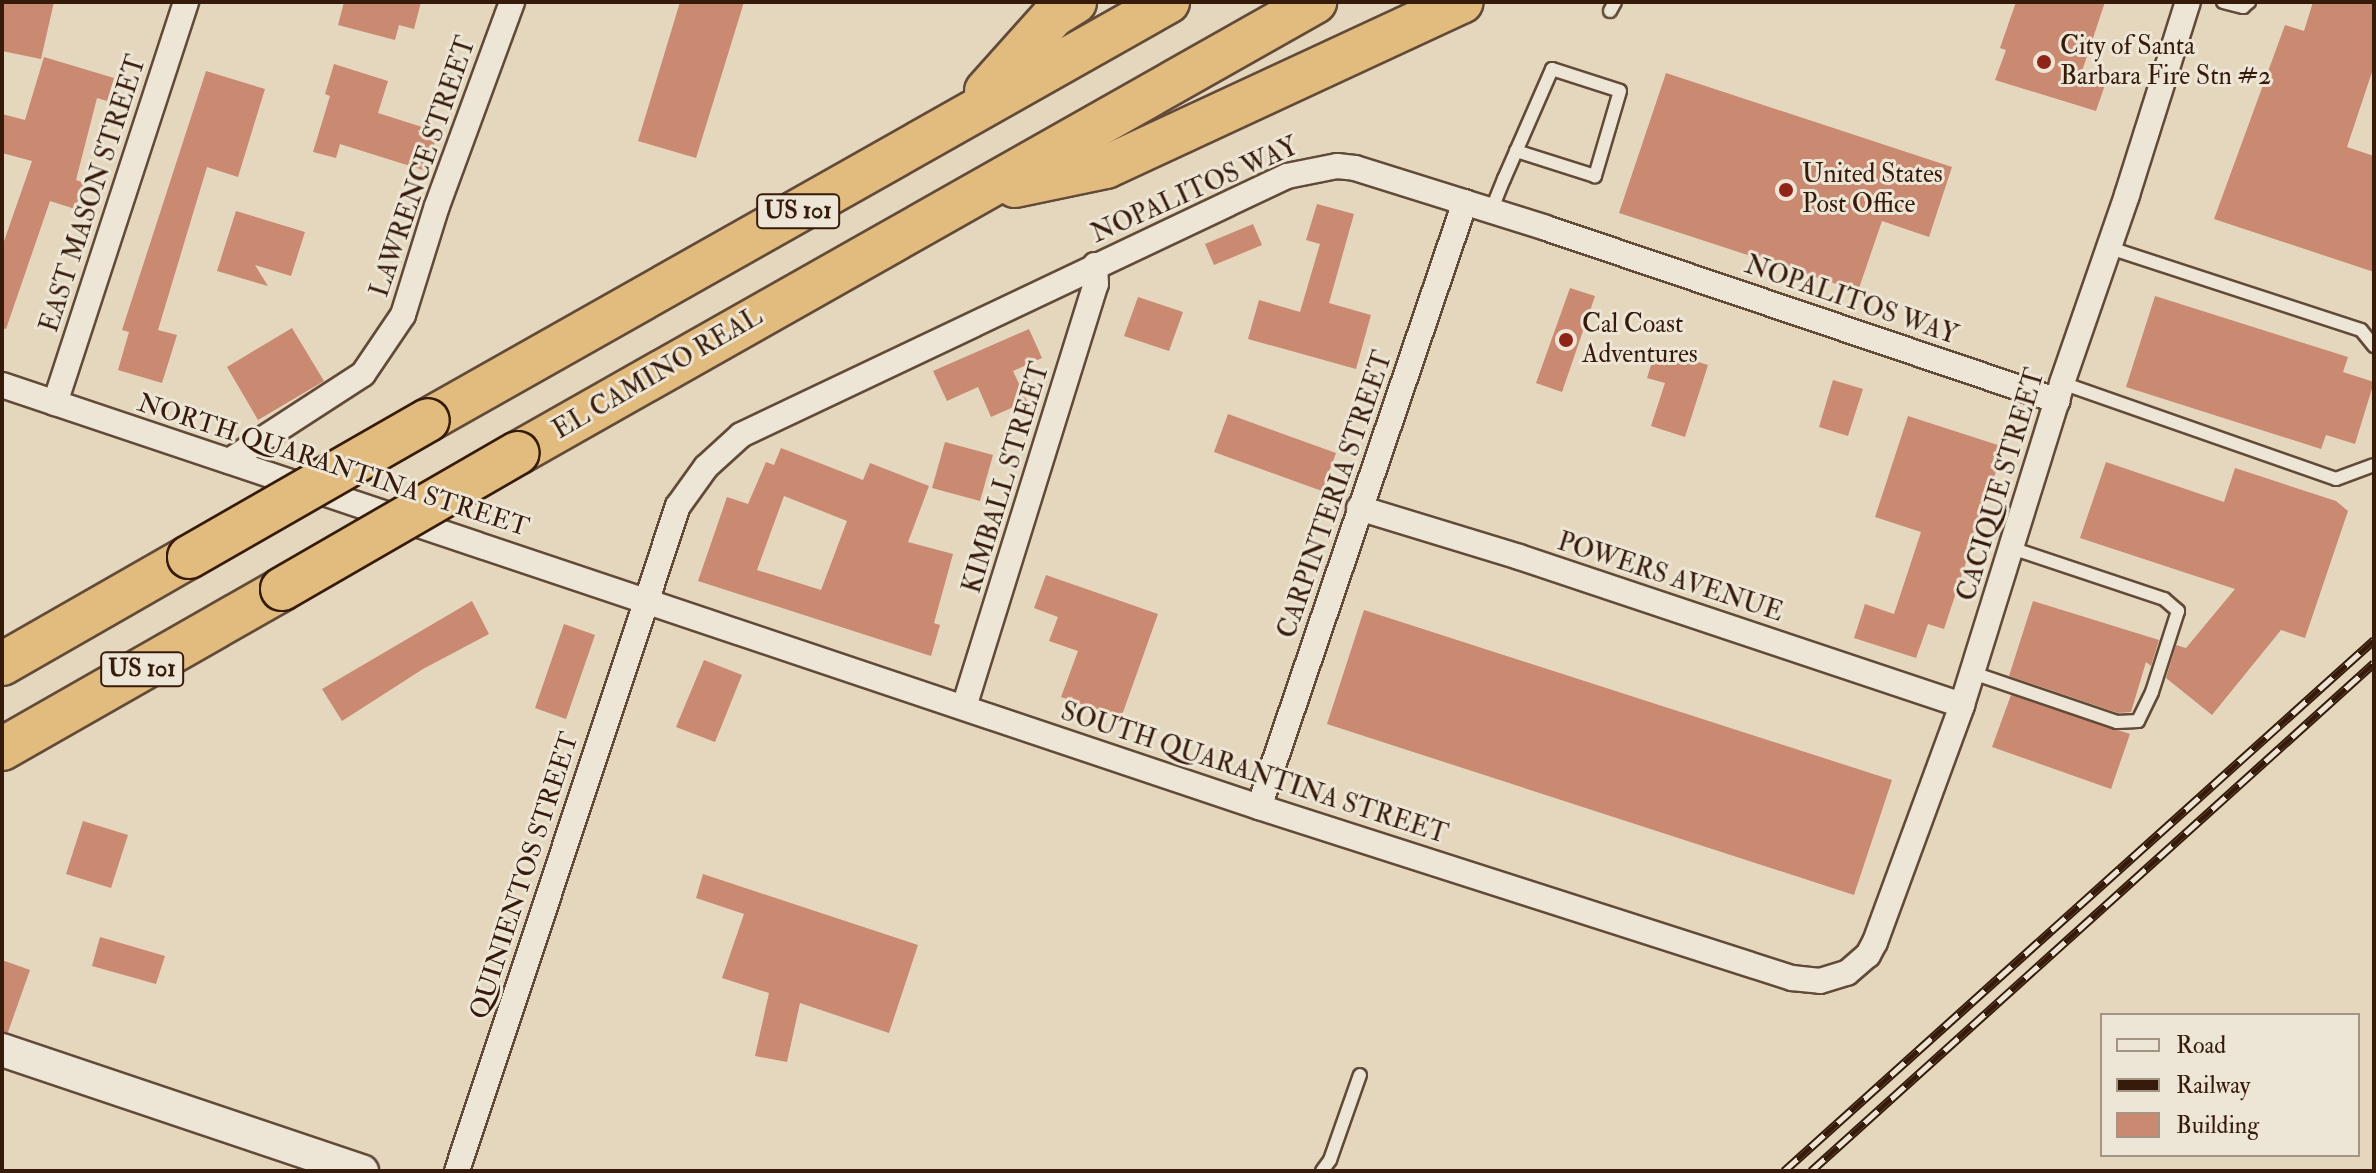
<!DOCTYPE html>
<style>
body{margin:0}
#map{position:relative;width:2376px;height:1173px;overflow:hidden;background:#e4d7be;font-family:"IM FELL Double Pica",serif}
div>[style]{position:absolute}
.building>*{inset:0;background:#ca8971}
.roads{filter:drop-shadow(2px 0 #624a38) drop-shadow(-2px 0 #624a38) drop-shadow(0 2px #624a38) drop-shadow(0 -2px #624a38)}
.lane>*{height:12px;margin:-6px;padding:0 6px;transform-origin:6px;border-radius:6px;background:#ede5d5}
.street>*{height:24px;margin:-12px;padding:0 12px;transform-origin:12px;border-radius:12px;background:#ede5d5}
.secondary>*{height:32px;margin:-16px;padding:0 16px;transform-origin:16px;border-radius:16px;background:#ede5d5}
.highway>*{height:42px;margin:-21px;padding:0 21px;transform-origin:21px;border-radius:21px;background:#e2bc7f}
.rail>*{height:9px;margin-top:-4.5px;transform-origin:0;background:repeating-linear-gradient(90deg,#ede5d5 0 18px,#361b0b 0 36px);box-sizing:border-box;border-block:2px solid #361b0b}
.bridges{filter:drop-shadow(2px 0 #361b0b) drop-shadow(-2px 0 #361b0b) drop-shadow(0 2px #361b0b) drop-shadow(0 -2px #361b0b)}
.highway-bridge>*{height:42px;margin:-21px;padding:0 21px;transform-origin:21px;border-radius:21px;background:#e2bc7f}
.dots>*{width:22px;height:22px;translate:-50% -50%;box-sizing:border-box;border:4px solid #ede5d5;border-radius:50%}
span{translate:-50% -50%;white-space:nowrap;text-align:center;line-height:1.15;-webkit-text-stroke:6px #ede5d5;paint-order:stroke}
.shield-label span{padding:2px 6px;background:#ede5d5;border:2px solid;border-radius:6px;-webkit-text-stroke-width:0}
.shield-label{font-size:24px;color:#361b0b;font-weight:700}
.poi-label{font-size:26px;color:#361b0b}
.left{translate:0 -50%;text-align:left}
.street-label{font-size:26px;color:#361b0b}
.frame{position:absolute;inset:0;border:4px solid #361b0b;pointer-events:none}
.legend{position:absolute;left:2100px;top:1013px;width:260px;height:144px;box-sizing:border-box;background:#ede5d5;border:2px solid #a49484;margin:0;padding:10px 14px;list-style:none;font-size:24px;color:#361b0b}
.legend li{display:flex;align-items:center;gap:16px;height:40px}
.legend b{width:40px;border:2px solid #a49484}
</style>
<div id="map">
<div class="building">
<i style="clip-path:polygon(2px 2px,54px 2px,41px 59px,2px 51px)"></i>
<i style="clip-path:polygon(344px 2px,421px 2px,414px 29px,399px 25px,395px 40px,338px 25px)"></i>
<i style="clip-path:polygon(680px 2px,744px 2px,696px 158px,638px 141px)"></i>
<i style="clip-path:polygon(2016px 2px,2105px 2px,2081px 74px,2106px 82px,2096px 111px,1995px 80px,2006px 50px,2000px 48px)"></i>
<i style="clip-path:polygon(2313px 2px,2374px 2px,2374px 66px,2347px 147px,2374px 156px,2374px 272px,2214px 219px,2285px 25px,2304px 31px)"></i>
<i style="clip-path:polygon(44px 57px,114px 78px,107px 101px,97px 98px,76px 180px,84px 183px,75px 209px,50px 201px,6px 329px,2px 328px,2px 247px,32px 161px,2px 153px,2px 114px,25px 120px)"></i>
<i style="clip-path:polygon(334px 64px,388px 81px,378px 113px,438px 132px,426px 171px,340px 144px,336px 158px,313px 152px,330px 96px,325px 94px)"></i>
<i style="clip-path:polygon(206px 71px,265px 89px,238px 177px,207px 167px,158px 330px,177px 335px,162px 383px,118px 370px,129px 332px,122px 330px)"></i>
<i style="clip-path:polygon(1666px 73px,1952px 167px,1929px 237px,1882px 221px,1858px 291px,1619px 213px)"></i>
<i style="clip-path:polygon(1317px 204px,1354px 214px,1329px 303px,1371px 315px,1356px 369px,1248px 339px,1259px 300px,1300px 312px,1320px 244px,1306px 240px)"></i>
<i style="clip-path:polygon(236px 211px,305px 232px,291px 276px,255px 265px,268px 286px,217px 271px)"></i>
<i style="clip-path:polygon(1253px 224px,1262px 245px,1214px 265px,1205px 244px)"></i>
<i style="clip-path:polygon(1570px 288px,1595px 296px,1562px 392px,1536px 383px)"></i>
<i style="clip-path:polygon(2155px 296px,2348px 357px,2343px 372px,2374px 382px,2355px 444px,2326px 435px,2321px 449px,2126px 387px)"></i>
<i style="clip-path:polygon(1138px 297px,1183px 312px,1169px 351px,1124px 336px)"></i>
<i style="clip-path:polygon(292px 328px,324px 381px,258px 420px,227px 367px)"></i>
<i style="clip-path:polygon(1029px 329px,1042px 358px,1013px 371px,1027px 401px,991px 417px,978px 387px,947px 401px,933px 371px)"></i>
<i style="clip-path:polygon(1656px 349px,1708px 365px,1685px 437px,1651px 426px,1665px 383px,1647px 378px)"></i>
<i style="clip-path:polygon(1833px 380px,1863px 389px,1848px 436px,1819px 427px)"></i>
<i style="clip-path:polygon(1228px 414px,1336px 453px,1322px 491px,1214px 452px)"></i>
<i style="clip-path:polygon(1908px 416px,2004px 447px,1944px 629px,1928px 624px,1916px 658px,1854px 638px,1865px 604px,1894px 614px,1921px 532px,1875px 517px)"></i>
<i style="clip-path:polygon(945px 442px,993px 455px,980px 501px,932px 488px)"></i>
<i style="clip-path:polygon(evenodd,781px 448px,863px 480px,870px 463px,929px 486px,908px 542px,953px 554px,934px 623px,940px 625px,931px 656px,698px 581px,727px 497px,748px 504px,766px 462px,774px 465px,781px 448px,784px 496px,847px 521px,821px 590px,757px 570px,784px 496px)"></i>
<i style="clip-path:polygon(2106px 462px,2224px 502px,2235px 468px,2336px 501px,2348px 511px,2305px 638px,2281px 630px,2212px 715px,2166px 678px,2176px 645px,2186px 648px,2235px 589px,2080px 538px)"></i>
<i style="clip-path:polygon(1046px 575px,1158px 614px,1121px 718px,1061px 697px,1078px 651px,1049px 641px,1058px 617px,1034px 608px)"></i>
<i style="clip-path:polygon(472px 601px,489px 634px,423px 669px,342px 721px,322px 689px)"></i>
<i style="clip-path:polygon(2033px 601px,2159px 640px,2151px 666px,2146px 662px,2131px 712px,2118px 713px,2009px 676px)"></i>
<i style="clip-path:polygon(1364px 610px,1892px 780px,1854px 895px,1327px 724px)"></i>
<i style="clip-path:polygon(564px 624px,595px 635px,566px 719px,535px 708px)"></i>
<i style="clip-path:polygon(704px 660px,742px 675px,715px 742px,676px 727px)"></i>
<i style="clip-path:polygon(2011px 695px,2130px 734px,2111px 789px,1992px 747px)"></i>
<i style="clip-path:polygon(83px 821px,128px 835px,111px 888px,66px 874px)"></i>
<i style="clip-path:polygon(703px 874px,918px 945px,889px 1033px,800px 1003px,787px 1062px,755px 1056px,769px 993px,722px 978px,744px 914px,696px 898px)"></i>
<i style="clip-path:polygon(100px 937px,165px 956px,156px 984px,92px 966px)"></i>
<i style="clip-path:polygon(2px 960px,30px 970px,8px 1032px,2px 1032px)"></i>
</div>
<div class="roads">
<div class="lane">
<i style="left:2223px;top:2px;width:21px;rotate:14deg"></i>
<i style="left:2243px;top:7px;width:8px;rotate:-40deg"></i>
<i style="left:1610px;top:11px;width:10px;rotate:-61deg"></i>
<i style="left:1491px;top:211px;width:35px;rotate:-68deg"></i>
<i style="left:1504px;top:179px;width:120px;rotate:-66.4deg"></i>
<i style="left:1552px;top:69px;width:71px;rotate:17.9deg"></i>
<i style="left:1620px;top:91px;width:89px;rotate:106.4deg"></i>
<i style="left:1595px;top:176px;width:83px;rotate:-162.4deg"></i>
<i style="left:2110px;top:248px;width:264px;rotate:18.1deg"></i>
<i style="left:2361px;top:330px;width:21px;rotate:51deg"></i>
<i style="left:2062px;top:383px;width:290px;rotate:19.3deg"></i>
<i style="left:2336px;top:479px;width:40px;rotate:-20.2deg"></i>
<i style="left:1973px;top:673px;width:152px;rotate:18.8deg"></i>
<i style="left:2117px;top:722px;width:21px;rotate:-3deg"></i>
<i style="left:2138px;top:721px;width:32px;rotate:-64deg"></i>
<i style="left:2152px;top:692px;width:85px;rotate:-72.2deg"></i>
<i style="left:2178px;top:611px;width:18px;rotate:-139deg"></i>
<i style="left:2164px;top:599px;width:160px;rotate:-161.5deg"></i>
<i style="left:1322px;top:1171px;width:14px;rotate:-54deg"></i>
<i style="left:1330px;top:1160px;width:90px;rotate:-70.6deg"></i>
</div>
<div class="street">
<i style="left:2px;top:385px;width:1326px;rotate:18.56deg"></i>
<i style="left:1259px;top:807px;width:560px;rotate:17.79deg"></i>
<i style="left:1792px;top:978px;width:28px;rotate:6deg"></i>
<i style="left:1820px;top:981px;width:28px;rotate:-17deg"></i>
<i style="left:1847px;top:973px;width:28px;rotate:-41deg"></i>
<i style="left:1868px;top:955px;width:15px;rotate:-62deg"></i>
<i style="left:1875px;top:942px;width:252px;rotate:-69.8deg"></i>
<i style="left:1962px;top:705px;width:337px;rotate:-72.7deg"></i>
<i style="left:2062px;top:383px;width:199px;rotate:-70.9deg"></i>
<i style="left:2127px;top:195px;width:202px;rotate:-72.5deg"></i>
<i style="left:55px;top:403px;width:422px;rotate:-71.9deg"></i>
<i style="left:229px;top:461px;width:160px;rotate:-33deg"></i>
<i style="left:363px;top:374px;width:71px;rotate:-55.9deg"></i>
<i style="left:403px;top:315px;width:114px;rotate:-72.7deg"></i>
<i style="left:437px;top:206px;width:217px;rotate:-69.8deg"></i>
<i style="left:1359px;top:508px;width:167px;rotate:17deg"></i>
<i style="left:1519px;top:557px;width:467px;rotate:18.5deg"></i>
<i style="left:964px;top:707px;width:443px;rotate:-72.7deg"></i>
<i style="left:1096px;top:284px;width:19px;rotate:-93deg"></i>
<i style="left:1259px;top:807px;width:639px;rotate:-71.2deg"></i>
<i style="left:457px;top:1171px;width:701px;rotate:-71.62deg"></i>
<i style="left:678px;top:506px;width:48px;rotate:-54.3deg"></i>
<i style="left:706px;top:467px;width:47px;rotate:-42.4deg"></i>
<i style="left:741px;top:435px;width:604px;rotate:-25.38deg"></i>
<i style="left:1287px;top:176px;width:51px;rotate:-11.3deg"></i>
<i style="left:1337px;top:166px;width:18px;rotate:6deg"></i>
<i style="left:1355px;top:168px;width:200px;rotate:17.4deg"></i>
<i style="left:1546px;top:228px;width:540px;rotate:18.67deg"></i>
</div>
<div class="secondary">
<i style="left:2px;top:1050px;width:380px;rotate:18.6deg"></i>
</div>
<div class="highway">
<i style="left:986px;top:91px;width:101px;rotate:-48.2deg"></i>
<i style="left:1053px;top:16px;width:26px;rotate:-32deg"></i>
<i style="left:1015px;top:186px;width:93px;rotate:-11.8deg"></i>
<i style="left:1106px;top:167px;width:392px;rotate:-24.9deg"></i>
<i style="left:428px;top:420px;width:850px;rotate:-29.46deg"></i>
<i style="left:518px;top:453px;width:916px;rotate:-29.5deg"></i>
<i style="left:2px;top:664px;width:215px;rotate:-29.8deg"></i>
<i style="left:2px;top:749px;width:322px;rotate:-29.7deg"></i>
</div>
</div>
<div class="rail">
<i style="left:1784px;top:1171px;width:794px;rotate:-41.99deg"></i>
<i style="left:1811px;top:1171px;width:758px;rotate:-42.06deg"></i>
</div>
<div class="bridges">
<div class="highway-bridge">
<i style="left:189px;top:557px;width:275px;rotate:-29.8deg"></i>
<i style="left:282px;top:589px;width:272px;rotate:-30deg"></i>
</div>
</div>
<div class="dots">
<i style="left:2044px;top:62px;background:#8f2418"></i>
<i style="left:1786px;top:190px;background:#8f2418"></i>
<i style="left:1566px;top:340px;background:#8f2418"></i>
</div>
<div class="shield-label">
<span style="left:798px;top:211px">US 101</span>
<span style="left:142px;top:669px">US 101</span>
</div>
<div class="poi-label">
<span class="left" style="left:2060px;top:62px">City of Santa<br>Barbara Fire Stn #2</span>
<span class="left" style="left:1802px;top:190px">United States<br>Post Office</span>
<span class="left" style="left:1582px;top:340px">Cal Coast<br>Adventures</span>
</div>
<div class="street-label">
<span style="left:424px;top:167px;rotate:-71deg">LAWRENCE STREET</span>
<span style="left:1195px;top:191px;rotate:-24deg">NOPALITOS WAY</span>
<span style="left:94px;top:194px;rotate:-72deg">EAST MASON STREET</span>
<span style="left:1851px;top:301px;rotate:19deg">NOPALITOS WAY</span>
<span style="left:658px;top:374px;rotate:-30deg">EL CAMINO REAL</span>
<span style="left:333px;top:466px;rotate:18deg">NORTH QUARANTINA STREET</span>
<span style="left:1007px;top:478px;rotate:-73deg">KIMBALL STREET</span>
<span style="left:2002px;top:485px;rotate:-73deg">CACIQUE STREET</span>
<span style="left:1336px;top:495px;rotate:-71deg">CARPINTERIA STREET</span>
<span style="left:1670px;top:578px;rotate:18deg">POWERS AVENUE</span>
<span style="left:1254px;top:774px;rotate:18deg">SOUTH QUARANTINA STREET</span>
<span style="left:525px;top:876px;rotate:-72deg">QUINIENTOS STREET</span>
</div>
<div class="frame"></div>
<ul class="legend">
<li><b style="height:10px;background:#ede5d5"></b>Road</li>
<li><b style="height:10px;background:#361b0b"></b>Railway</li>
<li><b style="height:22px;background:#ca8971"></b>Building</li>
</ul>
</div>
